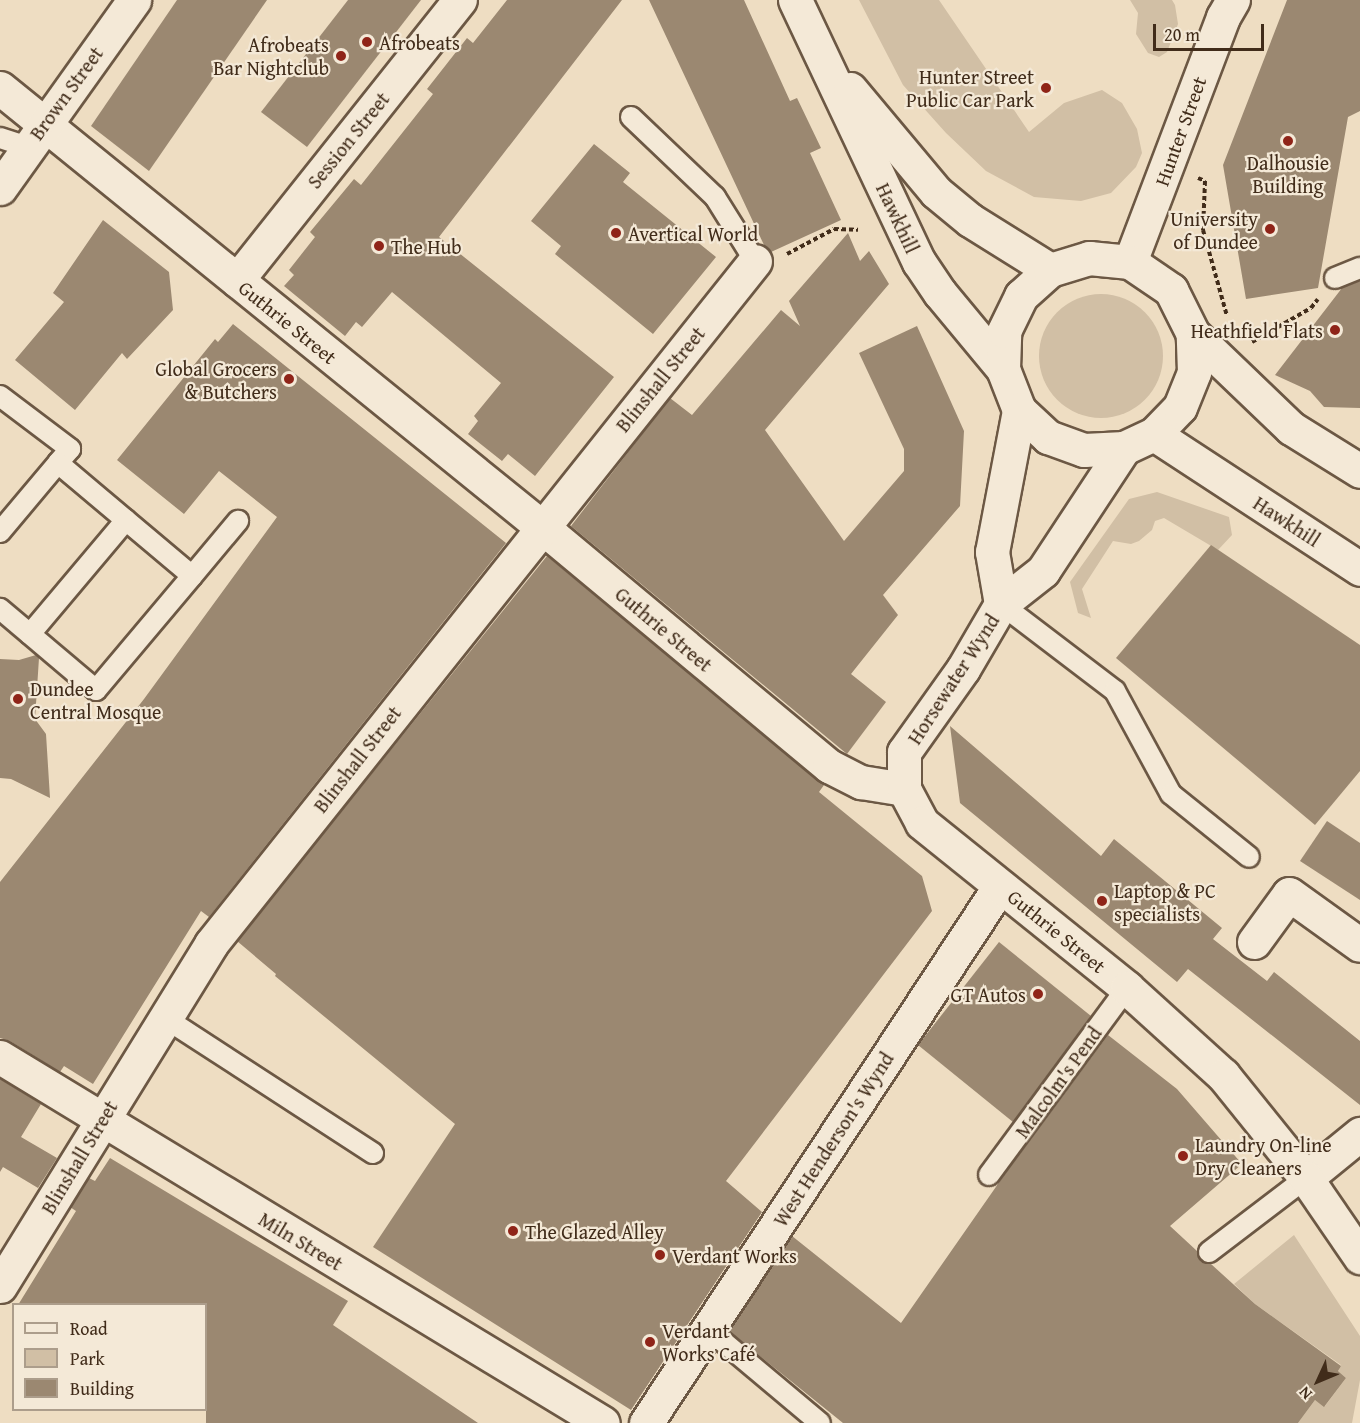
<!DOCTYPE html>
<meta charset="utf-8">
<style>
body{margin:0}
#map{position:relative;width:1360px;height:1423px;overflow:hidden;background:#eeddc2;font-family:"Gentium Book Plus",serif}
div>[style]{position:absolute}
.green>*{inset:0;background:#d1bfa5}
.round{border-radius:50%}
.building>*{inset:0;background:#9b8871}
.path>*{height:4px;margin-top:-2px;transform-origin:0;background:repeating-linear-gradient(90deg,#412c1a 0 4.5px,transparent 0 7.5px)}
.roads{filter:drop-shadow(2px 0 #6c5844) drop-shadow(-2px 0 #6c5844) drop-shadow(0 2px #6c5844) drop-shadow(0 -2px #6c5844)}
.service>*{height:20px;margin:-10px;padding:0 10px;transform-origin:10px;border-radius:10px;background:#f4e9d7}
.minor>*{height:33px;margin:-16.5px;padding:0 16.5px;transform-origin:16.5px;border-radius:16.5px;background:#f4e9d7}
.tertiary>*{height:33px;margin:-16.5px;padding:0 16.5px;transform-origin:16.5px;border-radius:16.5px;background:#f4e9d7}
.dots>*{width:16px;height:16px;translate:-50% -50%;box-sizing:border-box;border:3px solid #f4e9d7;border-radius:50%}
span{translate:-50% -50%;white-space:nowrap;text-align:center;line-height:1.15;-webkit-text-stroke:4.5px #f4e9d7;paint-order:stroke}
.poi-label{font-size:20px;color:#412c1a}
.left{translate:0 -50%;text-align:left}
.right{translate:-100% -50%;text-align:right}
.street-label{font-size:20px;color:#412c1a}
.legend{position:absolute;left:12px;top:1303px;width:195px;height:108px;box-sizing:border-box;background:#f4e9d7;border:2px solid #ac9d8b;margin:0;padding:8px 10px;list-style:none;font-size:18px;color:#412c1a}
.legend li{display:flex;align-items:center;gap:12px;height:30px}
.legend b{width:30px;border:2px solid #ac9d8b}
.north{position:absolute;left:1288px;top:1351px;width:60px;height:60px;-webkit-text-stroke:4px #f4e9d7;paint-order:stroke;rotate:226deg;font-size:16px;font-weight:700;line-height:24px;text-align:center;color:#412c1a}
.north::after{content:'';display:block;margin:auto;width:21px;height:27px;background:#412c1a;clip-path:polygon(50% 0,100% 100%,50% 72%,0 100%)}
.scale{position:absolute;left:1153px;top:24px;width:111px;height:27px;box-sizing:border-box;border:3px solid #412c1a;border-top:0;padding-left:8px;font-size:18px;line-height:21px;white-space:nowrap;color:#412c1a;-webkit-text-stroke:4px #f4e9d7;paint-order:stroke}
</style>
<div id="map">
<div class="green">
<i style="clip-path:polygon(859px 0,939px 0,1029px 132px,1064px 103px,1102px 90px,1122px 103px,1137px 129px,1142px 153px,1136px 167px,1111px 193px,1081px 201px,1034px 197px,986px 171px,946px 133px,903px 85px)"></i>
<i style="clip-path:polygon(1130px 0,1172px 0,1175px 5px,1178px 24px,1167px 52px,1159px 57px,1148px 53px,1136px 34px,1138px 13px)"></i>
<i class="round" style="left:1039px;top:294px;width:124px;height:124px"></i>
<i style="clip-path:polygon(1157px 492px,1229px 517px,1232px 535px,1218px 550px,1164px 518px,1155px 521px,1152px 530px,1139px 541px,1131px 544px,1113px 541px,1082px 589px,1091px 618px,1078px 613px,1070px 582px,1129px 499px)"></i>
<i style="clip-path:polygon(1294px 1235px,1360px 1336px,1360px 1380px,1352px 1423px,1298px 1423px,1315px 1400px,1325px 1406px,1346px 1378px,1338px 1371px,1341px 1365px,1255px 1304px,1234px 1284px)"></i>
</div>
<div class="building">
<i style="clip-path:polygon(177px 0,267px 0,149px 171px,91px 126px)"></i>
<i style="clip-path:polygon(348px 0,421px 0,307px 147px,261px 112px)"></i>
<i style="clip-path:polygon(507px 0,622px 0,439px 237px,614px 377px,535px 476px,508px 454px,502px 461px,468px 434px,478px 421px,474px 416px,501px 383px,392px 292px,362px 327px,356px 322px,345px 336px,284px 286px,294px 275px,289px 270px,315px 237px,310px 232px,354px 179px,361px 185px,433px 94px,427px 89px,467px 38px,473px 43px)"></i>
<i style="clip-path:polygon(649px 0,744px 0,790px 101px,797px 98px,821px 148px,810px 153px,841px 220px,771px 252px,764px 245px)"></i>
<i style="clip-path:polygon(1287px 0,1360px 0,1360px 111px,1348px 117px,1318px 288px,1246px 299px,1223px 165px)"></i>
<i style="clip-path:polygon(594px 144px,630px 173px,623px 182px,716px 257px,653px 334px,555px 254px,561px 246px,531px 221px)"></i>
<i style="clip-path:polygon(103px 220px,169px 272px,173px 310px,127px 359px,122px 353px,75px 410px,15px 360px,64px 302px,53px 293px)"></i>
<i style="clip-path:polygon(848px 233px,860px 261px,869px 251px,889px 284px,765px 430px,844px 541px,904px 471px,904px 449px,859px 353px,917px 326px,964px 431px,960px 506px,883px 595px,898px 615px,851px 674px,886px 702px,847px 754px,571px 526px,670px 398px,692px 415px,781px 310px,800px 326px,789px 301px)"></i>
<i style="clip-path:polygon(1360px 281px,1360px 408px,1324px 407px,1310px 391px,1275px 375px,1342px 288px)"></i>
<i style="clip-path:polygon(233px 324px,506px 543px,209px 917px,201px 911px,93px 1084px,64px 1066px,60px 1072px,10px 1041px,0 1038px,0 882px,144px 699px,277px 517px,219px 471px,184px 514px,117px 460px,215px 339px,218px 342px)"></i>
<i style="clip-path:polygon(1211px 545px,1360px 645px,1360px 771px,1315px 825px,1116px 658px)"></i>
<i style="clip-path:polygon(547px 556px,824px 785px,819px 792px,922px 876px,932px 911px,726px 1181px,762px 1212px,631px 1410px,373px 1247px,455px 1124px,275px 976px,276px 974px,237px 941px)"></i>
<i style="clip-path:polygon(36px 655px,39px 658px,35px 719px,46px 734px,50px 798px,11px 779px,0 778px,0 659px,19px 660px)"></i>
<i style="clip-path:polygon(950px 726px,1101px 856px,1114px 839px,1222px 928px,1213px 939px,1267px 981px,1274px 972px,1360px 1041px,1360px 1105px,1188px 969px,1177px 982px,960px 803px)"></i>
<i style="clip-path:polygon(1327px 821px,1360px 843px,1360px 900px,1300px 861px)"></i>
<i style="clip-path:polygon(999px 942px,1091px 1016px,1013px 1122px,918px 1045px)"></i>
<i style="clip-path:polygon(1108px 1035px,1177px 1089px,1242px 1164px,1170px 1226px,1197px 1251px,1200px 1260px,1211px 1264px,1255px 1304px,1341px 1366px,1338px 1371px,1346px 1378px,1324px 1407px,1315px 1400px,1298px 1423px,843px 1423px,729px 1331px,792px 1236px,901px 1323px,1007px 1171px)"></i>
<i style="clip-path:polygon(0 1079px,41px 1104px,21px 1137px,57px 1158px,38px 1188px,3px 1167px,0 1172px)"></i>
<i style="clip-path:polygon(110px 1158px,348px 1301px,333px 1325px,478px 1423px,206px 1423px,206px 1305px,18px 1305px,76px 1211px,70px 1207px,89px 1178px,95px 1181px)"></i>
</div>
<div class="path">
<i style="left:1198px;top:178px;width:8px;rotate:23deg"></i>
<i style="left:1205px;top:181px;width:49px;rotate:92.3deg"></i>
<i style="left:1203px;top:230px;width:89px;rotate:74.4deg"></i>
<i style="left:787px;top:254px;width:53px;rotate:-28deg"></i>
<i style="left:834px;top:229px;width:24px;rotate:2deg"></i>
<i style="left:1252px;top:342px;width:68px;rotate:-30deg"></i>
<i style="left:1311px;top:308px;width:11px;rotate:-52deg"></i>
</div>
<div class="roads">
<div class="service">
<i style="left:631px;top:117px;width:116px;rotate:43.6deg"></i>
<i style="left:715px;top:197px;width:75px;rotate:58deg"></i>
<i style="left:0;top:138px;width:29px;rotate:18deg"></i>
<i style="left:1335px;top:278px;width:27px;rotate:-22deg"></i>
<i style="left:0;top:396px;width:88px;rotate:37.1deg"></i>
<i style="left:70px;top:449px;width:18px;rotate:131deg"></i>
<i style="left:0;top:532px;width:90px;rotate:-50deg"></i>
<i style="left:58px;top:463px;width:175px;rotate:40.1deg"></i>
<i style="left:192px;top:576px;width:149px;rotate:130.1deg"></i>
<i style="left:96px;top:690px;width:126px;rotate:-139.8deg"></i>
<i style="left:192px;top:576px;width:72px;rotate:-50.1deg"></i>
<i style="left:1001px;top:604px;width:143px;rotate:37.3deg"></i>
<i style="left:1115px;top:691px;width:117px;rotate:61.5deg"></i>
<i style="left:1171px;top:794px;width:100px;rotate:38.9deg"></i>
<i style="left:30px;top:634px;width:149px;rotate:-49.9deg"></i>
<i style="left:165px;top:1018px;width:248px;rotate:33deg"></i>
<i style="left:989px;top:1175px;width:232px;rotate:-53.6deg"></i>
<i style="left:1209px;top:1252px;width:122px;rotate:-37.3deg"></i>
<i style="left:708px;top:1329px;width:146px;rotate:40deg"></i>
</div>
<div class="minor">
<i style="left:0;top:88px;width:713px;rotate:39.02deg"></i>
<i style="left:554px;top:537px;width:358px;rotate:39.8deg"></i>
<i style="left:829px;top:766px;width:36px;rotate:27deg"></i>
<i style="left:861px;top:782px;width:44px;rotate:9.2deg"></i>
<i style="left:0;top:188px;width:231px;rotate:-54.5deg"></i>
<i style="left:1130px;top:262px;width:262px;rotate:-69.2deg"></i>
<i style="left:1223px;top:17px;width:20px;rotate:-60deg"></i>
<i style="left:237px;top:280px;width:358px;rotate:-51.5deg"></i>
<i style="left:1254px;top:942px;width:59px;rotate:-53.9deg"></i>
<i style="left:1289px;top:894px;width:87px;rotate:35.7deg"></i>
<i style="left:0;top:1057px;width:705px;rotate:31.26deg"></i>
<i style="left:1306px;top:1178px;width:70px;rotate:-39.2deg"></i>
<i style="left:0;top:1286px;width:402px;rotate:-58.3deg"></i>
<i style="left:211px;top:944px;width:873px;rotate:-51.46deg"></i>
<i style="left:646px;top:1423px;width:643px;rotate:-56.61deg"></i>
</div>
<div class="tertiary">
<i style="left:795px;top:0;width:290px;rotate:64.7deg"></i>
<i style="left:919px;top:262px;width:37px;rotate:56deg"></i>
<i style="left:940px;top:293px;width:99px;rotate:50.3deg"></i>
<i style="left:1003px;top:369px;width:44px;rotate:68.7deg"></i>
<i style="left:1019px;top:410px;width:40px;rotate:43deg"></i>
<i style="left:1048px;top:437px;width:38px;rotate:20deg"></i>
<i style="left:1084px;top:450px;width:40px;rotate:-2.9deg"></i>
<i style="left:1124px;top:448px;width:33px;rotate:-25deg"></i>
<i style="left:1154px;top:434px;width:37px;rotate:-46deg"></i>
<i style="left:1180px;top:407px;width:38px;rotate:-68deg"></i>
<i style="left:1194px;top:372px;width:38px;rotate:-92deg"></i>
<i style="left:850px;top:89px;width:134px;rotate:50.1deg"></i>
<i style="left:936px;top:192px;width:44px;rotate:39.5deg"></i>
<i style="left:970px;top:220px;width:94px;rotate:32deg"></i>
<i style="left:1003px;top:369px;width:38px;rotate:-88deg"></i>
<i style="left:1004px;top:331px;width:39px;rotate:-64deg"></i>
<i style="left:1021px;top:296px;width:39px;rotate:-42deg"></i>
<i style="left:1050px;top:270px;width:41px;rotate:-17.1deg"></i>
<i style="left:1089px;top:258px;width:41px;rotate:5.6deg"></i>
<i style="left:1130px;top:262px;width:50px;rotate:34.3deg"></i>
<i style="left:1171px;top:290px;width:49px;rotate:63.4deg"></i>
<i style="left:1193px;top:334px;width:136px;rotate:43.8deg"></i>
<i style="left:1291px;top:428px;width:81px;rotate:31.9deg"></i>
<i style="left:1154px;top:434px;width:246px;rotate:33.2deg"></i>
<i style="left:1124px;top:448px;width:147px;rotate:123.4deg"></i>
<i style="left:1043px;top:571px;width:53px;rotate:141.8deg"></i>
<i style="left:1001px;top:604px;width:75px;rotate:120.3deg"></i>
<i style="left:963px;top:669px;width:102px;rotate:125.4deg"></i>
<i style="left:904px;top:752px;width:37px;rotate:90deg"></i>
<i style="left:904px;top:789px;width:38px;rotate:62deg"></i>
<i style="left:922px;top:823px;width:263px;rotate:38.8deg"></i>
<i style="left:1127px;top:988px;width:130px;rotate:42.2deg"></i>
<i style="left:1223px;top:1075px;width:132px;rotate:51.1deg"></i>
<i style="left:1306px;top:1178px;width:96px;rotate:55.6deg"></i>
<i style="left:1001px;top:604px;width:53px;rotate:-99.8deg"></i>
<i style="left:992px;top:552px;width:145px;rotate:-79.2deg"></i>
</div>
</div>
<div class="dots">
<i style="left:367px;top:42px;background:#8f2418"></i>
<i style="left:341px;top:56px;background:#8f2418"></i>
<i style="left:1046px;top:88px;background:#8f2418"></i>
<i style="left:1288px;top:141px;background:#8f2418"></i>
<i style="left:1270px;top:229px;background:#8f2418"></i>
<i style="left:616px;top:233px;background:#8f2418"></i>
<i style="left:379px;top:246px;background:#8f2418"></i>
<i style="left:1335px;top:330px;background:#8f2418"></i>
<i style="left:289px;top:379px;background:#8f2418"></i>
<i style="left:18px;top:699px;background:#8f2418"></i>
<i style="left:1102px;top:901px;background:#8f2418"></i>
<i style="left:1038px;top:994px;background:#8f2418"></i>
<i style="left:1183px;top:1156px;background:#8f2418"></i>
<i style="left:513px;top:1231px;background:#8f2418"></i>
<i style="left:660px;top:1255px;background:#8f2418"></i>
<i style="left:650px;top:1342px;background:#8f2418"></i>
</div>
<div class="poi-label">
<span class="left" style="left:379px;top:42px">Afrobeats</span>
<span class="right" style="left:329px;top:56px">Afrobeats<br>Bar Nightclub</span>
<span class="right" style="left:1034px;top:88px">Hunter Street<br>Public Car Park</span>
<span style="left:1288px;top:174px">Dalhousie<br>Building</span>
<span class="right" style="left:1258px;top:230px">University<br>of Dundee</span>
<span class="left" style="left:628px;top:233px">Avertical World</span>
<span class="left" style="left:391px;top:246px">The Hub</span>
<span class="right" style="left:1323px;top:330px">Heathfield Flats</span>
<span class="right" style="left:277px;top:380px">Global Grocers<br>&amp; Butchers</span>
<span class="left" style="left:30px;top:700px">Dundee<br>Central Mosque</span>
<span class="left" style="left:1114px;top:902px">Laptop &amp; PC<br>specialists</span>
<span class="right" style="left:1026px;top:994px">GT Autos</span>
<span class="left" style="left:1195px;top:1156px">Laundry On-line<br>Dry Cleaners</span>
<span class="left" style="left:525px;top:1231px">The Glazed Alley</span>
<span class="left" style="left:672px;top:1255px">Verdant Works</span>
<span class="left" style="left:662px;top:1342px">Verdant<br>Works Café</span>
</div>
<div class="street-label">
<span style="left:66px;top:93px;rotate:-54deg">Brown Street</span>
<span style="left:1180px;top:131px;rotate:-70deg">Hunter Street</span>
<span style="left:348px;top:140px;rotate:-51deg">Session Street</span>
<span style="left:898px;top:218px;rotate:65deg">Hawkhill</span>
<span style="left:288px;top:322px;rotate:39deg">Guthrie Street</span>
<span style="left:660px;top:379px;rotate:-51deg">Blinshall Street</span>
<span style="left:1287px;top:521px;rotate:33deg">Hawkhill</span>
<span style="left:664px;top:629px;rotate:40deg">Guthrie Street</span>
<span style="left:953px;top:679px;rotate:-57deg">Horsewater Wynd</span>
<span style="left:357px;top:759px;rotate:-52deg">Blinshall Street</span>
<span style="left:1057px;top:931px;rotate:39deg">Guthrie Street</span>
<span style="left:1058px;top:1082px;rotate:-54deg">Malcolm's Pend</span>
<span style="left:833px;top:1139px;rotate:-57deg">West Henderson's Wynd</span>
<span style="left:79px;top:1157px;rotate:-59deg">Blinshall Street</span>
<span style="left:301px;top:1241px;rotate:31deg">Miln Street</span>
</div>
<ul class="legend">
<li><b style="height:8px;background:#f4e9d7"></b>Road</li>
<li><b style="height:16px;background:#d1bfa5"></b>Park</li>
<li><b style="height:16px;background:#9b8871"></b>Building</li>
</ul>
<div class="north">N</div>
<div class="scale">20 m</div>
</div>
